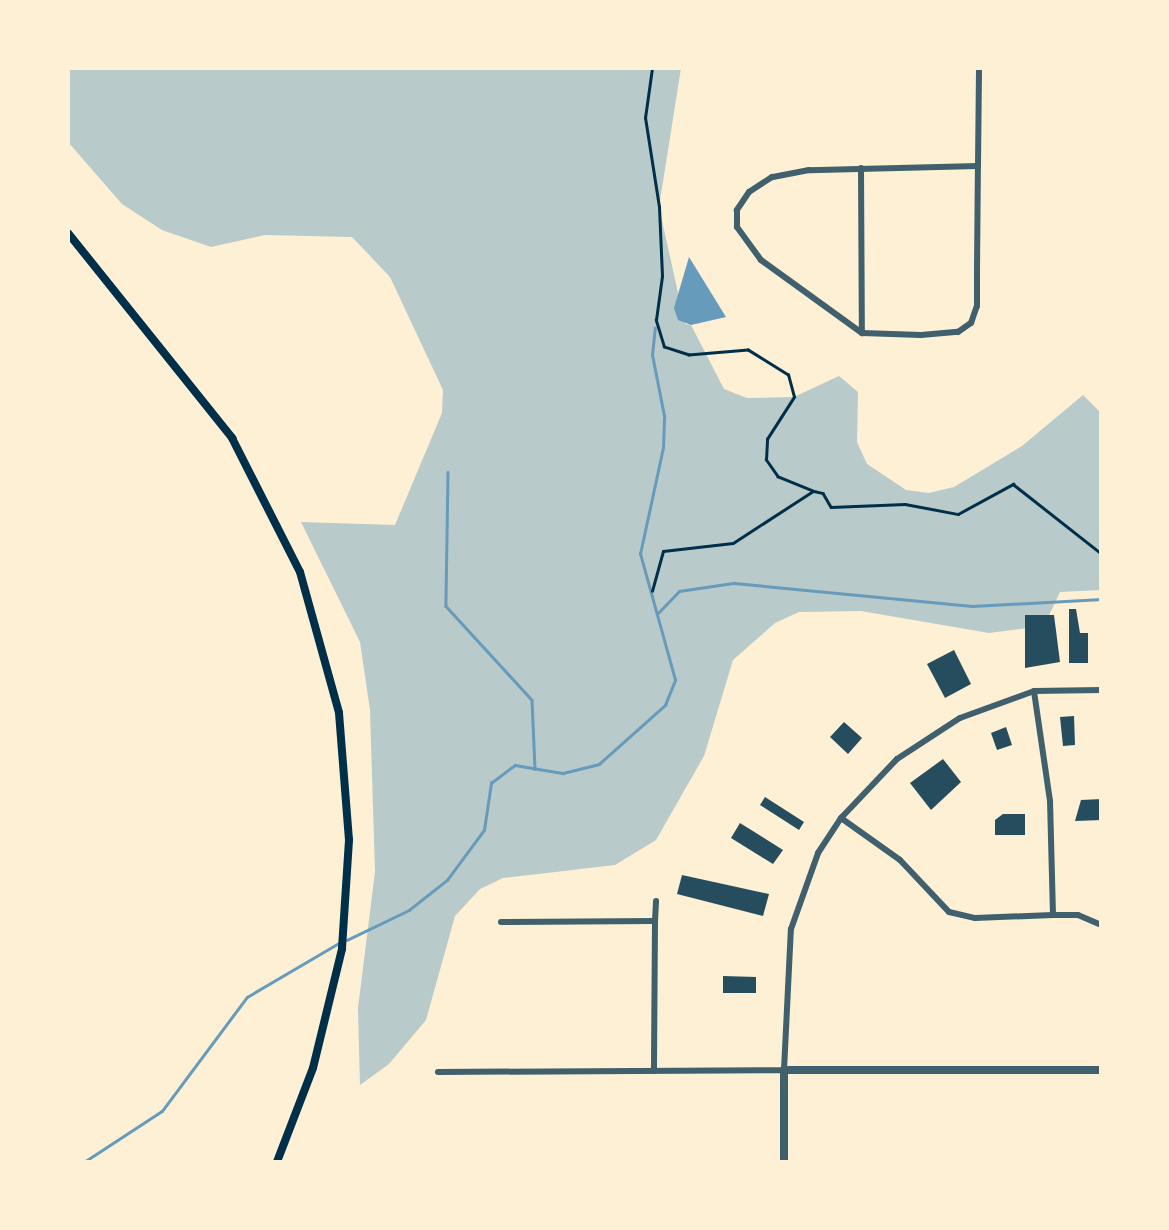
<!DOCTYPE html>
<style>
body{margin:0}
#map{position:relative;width:1169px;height:1230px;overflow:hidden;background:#fdf0d5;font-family:"Work Sans",sans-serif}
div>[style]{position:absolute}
.green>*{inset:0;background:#b9caca}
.water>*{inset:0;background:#669bbc}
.stream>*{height:2.5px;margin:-1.25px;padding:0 1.25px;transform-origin:1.25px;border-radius:1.25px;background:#669bbc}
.building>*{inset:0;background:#264d5e}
.path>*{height:2.5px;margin:-1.25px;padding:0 1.25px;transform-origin:1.25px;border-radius:1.25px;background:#003049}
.minor>*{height:6px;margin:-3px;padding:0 3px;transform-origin:3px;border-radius:3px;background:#3f606c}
.tertiary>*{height:8px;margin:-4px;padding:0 4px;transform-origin:4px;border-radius:4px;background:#3f606c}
.secondary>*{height:8px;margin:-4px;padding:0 4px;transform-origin:4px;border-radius:4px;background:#003049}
span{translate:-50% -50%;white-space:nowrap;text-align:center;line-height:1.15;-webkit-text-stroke:10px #fdf0d5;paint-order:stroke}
.frame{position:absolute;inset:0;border:70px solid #fdf0d5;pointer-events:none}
</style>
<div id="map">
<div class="green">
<i style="clip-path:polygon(68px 68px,681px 68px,659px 207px,685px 324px,691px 325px,724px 389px,747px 398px,794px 397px,839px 376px,858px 392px,857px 442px,867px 464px,906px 490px,929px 493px,954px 487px,1022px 446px,1083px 395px,1101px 413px,1101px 590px,1060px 592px,1044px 626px,989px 633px,861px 611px,799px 612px,775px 623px,733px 660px,704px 756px,656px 840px,615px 865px,503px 878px,480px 889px,455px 916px,426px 1020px,389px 1064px,360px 1085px,358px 1008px,375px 872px,370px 710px,360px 642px,301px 522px,395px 525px,442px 413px,443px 390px,390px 277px,352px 237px,265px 235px,211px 247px,162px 230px,122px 204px,68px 142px)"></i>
</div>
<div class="water">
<i style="clip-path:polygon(689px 257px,726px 317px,691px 325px,678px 320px,674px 308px)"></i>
</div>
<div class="stream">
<i style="left:448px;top:472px;width:134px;rotate:90.9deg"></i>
<i style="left:446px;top:606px;width:127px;rotate:47.5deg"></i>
<i style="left:532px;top:700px;width:69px;rotate:87.5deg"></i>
<i style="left:658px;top:613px;width:30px;rotate:-46deg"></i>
<i style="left:679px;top:591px;width:56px;rotate:-8.3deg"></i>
<i style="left:734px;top:583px;width:239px;rotate:5.5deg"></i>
<i style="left:972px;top:606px;width:130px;rotate:-3.1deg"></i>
<i style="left:347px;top:940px;width:69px;rotate:-25.8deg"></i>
<i style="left:409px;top:910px;width:48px;rotate:-38.3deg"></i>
<i style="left:447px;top:880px;width:62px;rotate:-53.5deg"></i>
<i style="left:484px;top:830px;width:48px;rotate:-81.5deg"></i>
<i style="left:491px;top:783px;width:30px;rotate:-37deg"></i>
<i style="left:515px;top:765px;width:49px;rotate:9.5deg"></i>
<i style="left:563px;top:773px;width:37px;rotate:-14deg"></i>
<i style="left:599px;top:764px;width:89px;rotate:-41.8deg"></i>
<i style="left:665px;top:705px;width:27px;rotate:-68deg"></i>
<i style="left:675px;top:680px;width:131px;rotate:-105.5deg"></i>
<i style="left:640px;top:554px;width:108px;rotate:-77.8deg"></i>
<i style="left:663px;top:448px;width:32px;rotate:-88deg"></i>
<i style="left:664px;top:416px;width:62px;rotate:-101.1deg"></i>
<i style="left:652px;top:355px;width:27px;rotate:-84deg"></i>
<i style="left:84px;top:1162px;width:93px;rotate:-33.2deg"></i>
<i style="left:162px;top:1111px;width:142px;rotate:-53.3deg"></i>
<i style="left:247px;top:997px;width:107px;rotate:-30.4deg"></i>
</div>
<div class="building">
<i style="clip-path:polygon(1069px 609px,1076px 609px,1080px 633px,1088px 633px,1088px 663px,1069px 663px)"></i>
<i style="clip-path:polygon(1025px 615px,1054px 615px,1060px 662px,1025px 668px)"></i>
<i style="clip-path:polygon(954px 650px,971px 684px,945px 698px,927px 664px)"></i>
<i style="clip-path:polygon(1074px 716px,1075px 745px,1063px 746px,1060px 717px)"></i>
<i style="clip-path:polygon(844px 722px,862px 738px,848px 754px,830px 737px)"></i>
<i style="clip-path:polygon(1006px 727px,1012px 745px,997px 750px,991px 733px)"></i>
<i style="clip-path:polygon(943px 759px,961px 782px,931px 810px,910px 783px)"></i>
<i style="clip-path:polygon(765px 797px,804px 822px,799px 830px,760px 805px)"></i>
<i style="clip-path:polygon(1102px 799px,1102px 820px,1075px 821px,1081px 800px)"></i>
<i style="clip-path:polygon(1003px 814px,1025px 814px,1025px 835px,995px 835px,995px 820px)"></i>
<i style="clip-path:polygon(740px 823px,783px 850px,773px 864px,731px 838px)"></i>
<i style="clip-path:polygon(682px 875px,769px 894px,763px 916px,677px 894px)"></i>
<i style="clip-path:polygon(723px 976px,756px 977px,756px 993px,723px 993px)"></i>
</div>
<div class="path">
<i style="left:814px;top:491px;width:9px;rotate:13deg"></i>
<i style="left:823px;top:493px;width:16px;rotate:60deg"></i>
<i style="left:831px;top:507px;width:74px;rotate:-2.3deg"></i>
<i style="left:905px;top:504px;width:54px;rotate:10.7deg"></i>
<i style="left:958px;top:514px;width:63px;rotate:-28.6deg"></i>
<i style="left:1013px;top:484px;width:113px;rotate:38.2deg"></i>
<i style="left:652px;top:591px;width:41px;rotate:-74.6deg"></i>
<i style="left:663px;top:551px;width:70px;rotate:-6.5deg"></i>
<i style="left:733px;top:543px;width:95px;rotate:-33deg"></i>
<i style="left:813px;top:491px;width:38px;rotate:-158deg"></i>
<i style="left:778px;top:477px;width:21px;rotate:-125deg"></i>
<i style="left:766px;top:460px;width:21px;rotate:-87deg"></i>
<i style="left:767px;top:439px;width:50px;rotate:-57.3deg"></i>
<i style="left:794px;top:397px;width:23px;rotate:-105deg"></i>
<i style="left:788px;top:375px;width:47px;rotate:-148deg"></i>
<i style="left:748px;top:350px;width:59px;rotate:175.2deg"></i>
<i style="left:689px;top:355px;width:26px;rotate:-162deg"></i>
<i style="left:664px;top:347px;width:28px;rotate:-107deg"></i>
<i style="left:656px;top:320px;width:44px;rotate:-82.2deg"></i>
<i style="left:662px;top:276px;width:69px;rotate:-92.5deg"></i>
<i style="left:659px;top:207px;width:90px;rotate:-98.9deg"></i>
<i style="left:645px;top:118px;width:50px;rotate:-82deg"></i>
</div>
<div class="minor">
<i style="left:978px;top:166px;width:169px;rotate:178.6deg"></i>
<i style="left:809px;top:170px;width:38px;rotate:169deg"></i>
<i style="left:772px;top:177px;width:27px;rotate:147deg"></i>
<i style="left:749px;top:192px;width:22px;rotate:124deg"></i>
<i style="left:737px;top:210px;width:17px;rotate:90deg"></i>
<i style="left:737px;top:227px;width:41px;rotate:54deg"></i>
<i style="left:761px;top:260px;width:125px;rotate:35.9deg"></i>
<i style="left:862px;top:333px;width:59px;rotate:1.9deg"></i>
<i style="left:921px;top:335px;width:37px;rotate:-5deg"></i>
<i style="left:958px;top:332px;width:16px;rotate:-35deg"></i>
<i style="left:971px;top:323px;width:18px;rotate:-71deg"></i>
<i style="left:977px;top:306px;width:35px;rotate:-90deg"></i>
<i style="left:977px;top:271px;width:105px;rotate:-89.5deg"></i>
<i style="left:978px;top:166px;width:98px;rotate:-89.4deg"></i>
<i style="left:861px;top:168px;width:164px;rotate:89.7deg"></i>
<i style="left:841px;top:818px;width:72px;rotate:35.4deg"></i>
<i style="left:900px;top:860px;width:71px;rotate:46.7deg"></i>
<i style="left:949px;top:912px;width:27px;rotate:13deg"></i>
<i style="left:975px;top:918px;width:78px;rotate:-2.2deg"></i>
<i style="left:1053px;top:915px;width:114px;rotate:-91.5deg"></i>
<i style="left:1050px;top:801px;width:111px;rotate:-98.3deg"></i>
<i style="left:1053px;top:915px;width:25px"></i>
<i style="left:1078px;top:915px;width:26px;rotate:23deg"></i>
<i style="left:655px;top:921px;width:20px;rotate:-87deg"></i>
<i style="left:501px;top:922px;width:154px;rotate:-0.4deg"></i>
<i style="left:655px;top:921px;width:150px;rotate:90.4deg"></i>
<i style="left:438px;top:1072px;width:346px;rotate:-0.3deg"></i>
<i style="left:784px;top:1070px;width:141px;rotate:-87.2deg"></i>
<i style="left:791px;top:929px;width:81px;rotate:-70.4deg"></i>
<i style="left:818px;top:853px;width:42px;rotate:-56.7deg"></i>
<i style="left:841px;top:818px;width:81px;rotate:-46.5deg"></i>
<i style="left:897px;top:759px;width:75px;rotate:-33.1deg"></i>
<i style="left:960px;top:718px;width:79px;rotate:-20deg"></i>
<i style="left:1034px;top:691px;width:68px;rotate:-0.8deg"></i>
</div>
<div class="tertiary">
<i style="left:784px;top:1162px;width:92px;rotate:-90deg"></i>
<i style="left:784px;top:1070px;width:318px"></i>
</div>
<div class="secondary">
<i style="left:68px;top:233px;width:263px;rotate:51.3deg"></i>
<i style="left:232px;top:438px;width:150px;rotate:63.1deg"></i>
<i style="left:300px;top:572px;width:146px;rotate:74.5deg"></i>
<i style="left:339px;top:713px;width:127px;rotate:85.5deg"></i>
<i style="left:349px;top:840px;width:109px;rotate:93.7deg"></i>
<i style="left:342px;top:949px;width:122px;rotate:103.7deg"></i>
<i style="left:313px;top:1068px;width:101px;rotate:111deg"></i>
</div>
<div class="frame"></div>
</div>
